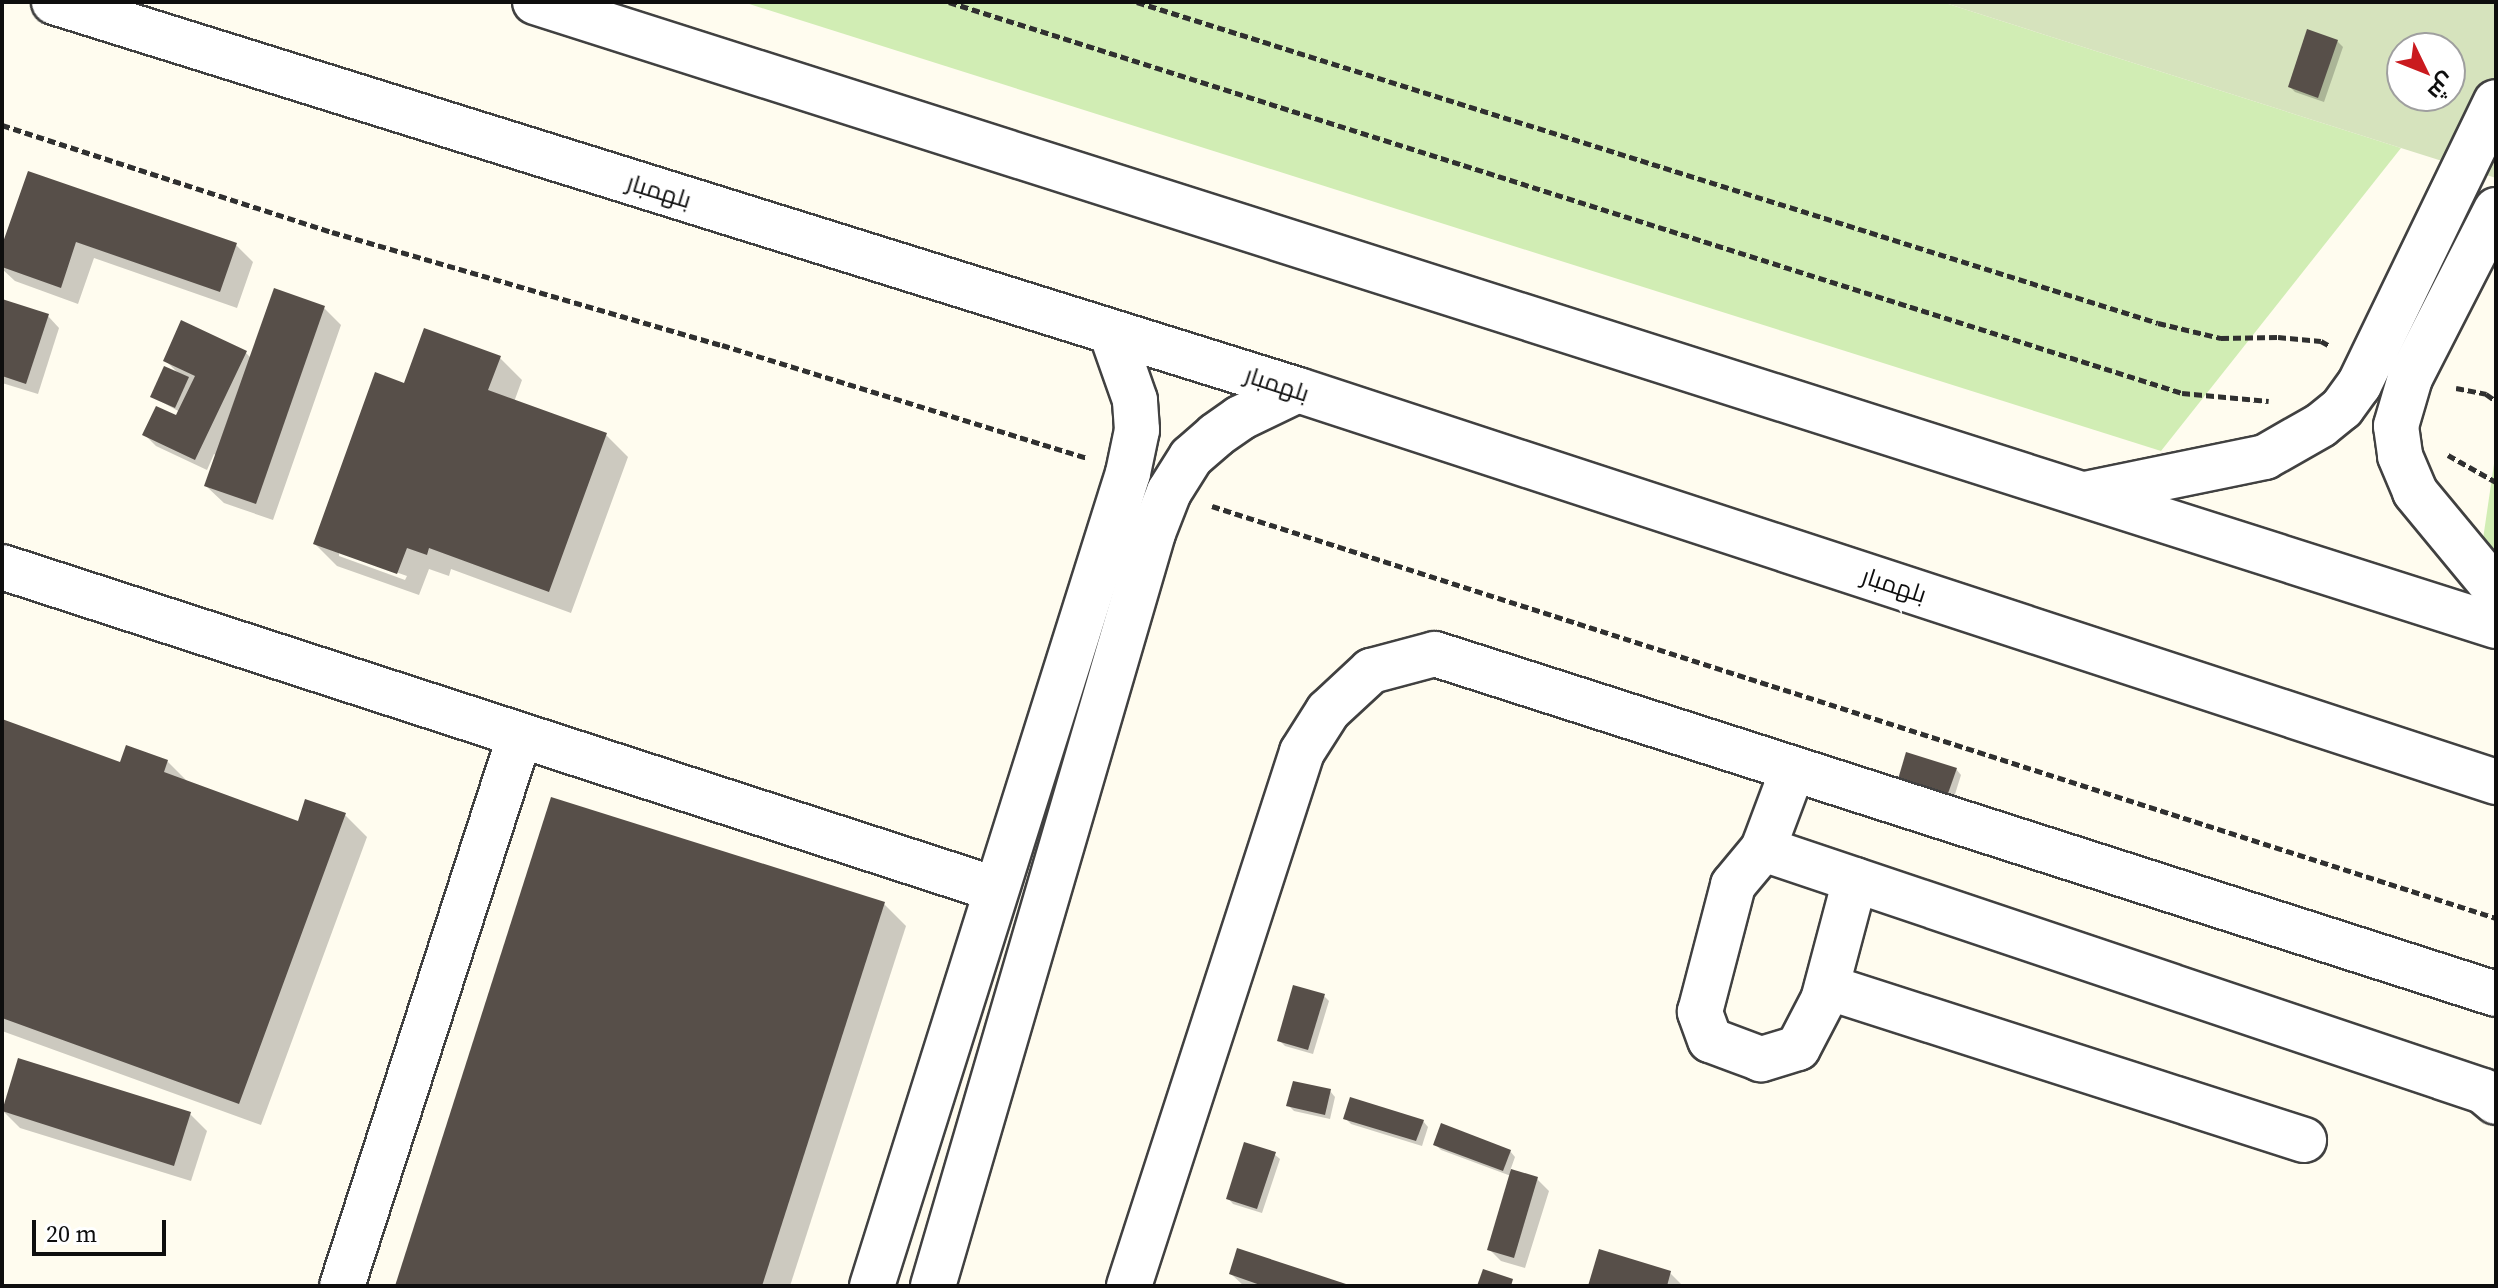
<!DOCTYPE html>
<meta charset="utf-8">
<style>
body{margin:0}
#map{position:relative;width:2498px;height:1288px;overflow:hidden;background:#fffcef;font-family:"Source Serif 4",Cairo,serif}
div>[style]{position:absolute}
.green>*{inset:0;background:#d1edb4}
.cemetery>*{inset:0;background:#d6e3bd}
.shadow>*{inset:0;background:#0003}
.building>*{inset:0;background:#574f49}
.path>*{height:5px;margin-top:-2.5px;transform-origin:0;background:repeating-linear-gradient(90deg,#303030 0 8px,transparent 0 12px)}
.roads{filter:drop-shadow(2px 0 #414141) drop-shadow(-2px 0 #414141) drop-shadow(0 2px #414141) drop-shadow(0 -2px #414141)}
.minor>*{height:44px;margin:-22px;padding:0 22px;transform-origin:22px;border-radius:22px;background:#fff}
span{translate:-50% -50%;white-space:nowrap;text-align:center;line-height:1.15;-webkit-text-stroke:8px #fff;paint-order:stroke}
.street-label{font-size:24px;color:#0e0e0e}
.frame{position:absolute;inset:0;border:4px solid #0e0e0e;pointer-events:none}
.north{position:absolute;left:2386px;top:32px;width:80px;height:80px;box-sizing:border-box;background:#fff;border:2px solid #9f9f9f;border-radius:50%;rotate:133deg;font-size:22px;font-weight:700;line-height:32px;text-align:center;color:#0e0e0e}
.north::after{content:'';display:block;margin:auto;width:28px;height:36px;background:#ca1a1f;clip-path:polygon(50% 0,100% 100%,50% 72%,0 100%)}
.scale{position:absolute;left:32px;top:1220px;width:134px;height:36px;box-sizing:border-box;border:4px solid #0e0e0e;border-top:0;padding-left:10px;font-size:24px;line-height:28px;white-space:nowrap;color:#0e0e0e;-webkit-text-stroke:6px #fff;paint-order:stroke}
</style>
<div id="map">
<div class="green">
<i style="clip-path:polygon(743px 2px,1942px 2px,2401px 148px,2161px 451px)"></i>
<i style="clip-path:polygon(2496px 450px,2496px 550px,2482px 546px)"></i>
</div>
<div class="cemetery">
<i style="clip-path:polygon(evenodd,1942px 2px,2496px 2px,2496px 178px,2401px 148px,1942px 2px,2402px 48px,2450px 48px,2450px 96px,2402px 96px,2402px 48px)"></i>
</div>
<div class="shadow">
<i style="clip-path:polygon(2337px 41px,2343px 47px,2324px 102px,2295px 92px,2290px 87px)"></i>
<i style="clip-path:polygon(30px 174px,236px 245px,253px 262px,237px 308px,94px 258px,78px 304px,15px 281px,2px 269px,2px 251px)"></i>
<i style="clip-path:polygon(2px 301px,48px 316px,59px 328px,38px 394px,2px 383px)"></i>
<i style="clip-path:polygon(324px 308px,341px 325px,273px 520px,224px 503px,206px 486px,217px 456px,214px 454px,207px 470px,156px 446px,145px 435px,177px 418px,180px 412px,153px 397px,180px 375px,165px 360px,246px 353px,251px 358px)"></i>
<i style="clip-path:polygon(evenodd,500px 358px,522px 380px,514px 402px,606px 435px,628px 457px,571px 613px,451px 569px,449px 576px,429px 569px,419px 595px,337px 566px,315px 544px,406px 386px,500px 358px,339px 552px,407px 576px,405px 580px,339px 556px,339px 552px)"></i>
<i style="clip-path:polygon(2px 721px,121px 765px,167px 761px,189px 783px,299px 823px,345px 815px,367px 837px,261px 1125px,2px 1031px)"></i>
<i style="clip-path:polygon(1908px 755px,1956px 769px,1961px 775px,1951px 807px)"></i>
<i style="clip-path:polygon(884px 904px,906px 926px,790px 1286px,397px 1286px)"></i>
<i style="clip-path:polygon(1324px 996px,1329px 1001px,1313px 1054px,1285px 1046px,1279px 1040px)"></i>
<i style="clip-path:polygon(1330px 1091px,1335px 1097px,1330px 1119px,1294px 1111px,1288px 1105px)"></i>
<i style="clip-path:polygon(3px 1111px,190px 1114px,207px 1131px,191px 1181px,20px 1128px)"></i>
<i style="clip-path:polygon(1345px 1118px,1423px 1121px,1428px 1127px,1422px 1146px,1351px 1124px)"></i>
<i style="clip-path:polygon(1436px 1145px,1510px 1151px,1515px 1157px,1510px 1171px,1537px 1179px,1549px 1191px,1525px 1268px,1501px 1261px,1489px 1249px,1511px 1176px,1441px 1150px)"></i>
<i style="clip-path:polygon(1274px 1154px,1280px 1159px,1262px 1213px,1233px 1204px,1228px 1198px)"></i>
<i style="clip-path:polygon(1600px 1252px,1670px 1273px,1683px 1286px,1590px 1286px)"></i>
<i style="clip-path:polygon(1231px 1274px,1345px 1286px,1244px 1286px)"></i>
</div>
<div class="building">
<i style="clip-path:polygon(2307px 29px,2338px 40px,2318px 98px,2288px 87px)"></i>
<i style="clip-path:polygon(28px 171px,237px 243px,220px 292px,76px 242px,61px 288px,2px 267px,2px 245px)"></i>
<i style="clip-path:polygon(274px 288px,325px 306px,256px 504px,204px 486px)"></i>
<i style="clip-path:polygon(2px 299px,49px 314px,26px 384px,2px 376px)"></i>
<i style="clip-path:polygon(181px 320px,247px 351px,195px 460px,142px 435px,156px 406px,176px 415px,195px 376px,163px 361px)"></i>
<i style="clip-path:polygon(424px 328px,501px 356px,488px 390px,607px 433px,549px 592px,429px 548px,427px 555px,407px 548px,397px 574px,313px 544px,375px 372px,404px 383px)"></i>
<i style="clip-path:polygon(164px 366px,189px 377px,175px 408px,150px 397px)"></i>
<i style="clip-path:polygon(2px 719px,120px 762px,126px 745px,168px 760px,164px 772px,298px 821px,305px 799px,346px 813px,239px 1104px,2px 1018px)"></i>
<i style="clip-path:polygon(1906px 752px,1957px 768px,1945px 802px,1896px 786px)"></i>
<i style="clip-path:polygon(551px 797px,885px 902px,762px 1286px,395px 1286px)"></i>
<i style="clip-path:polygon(1293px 985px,1325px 994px,1308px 1050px,1277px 1041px)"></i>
<i style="clip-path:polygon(18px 1058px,191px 1112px,174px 1166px,2px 1111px)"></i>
<i style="clip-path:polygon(1293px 1081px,1331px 1089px,1325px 1115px,1286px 1106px)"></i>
<i style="clip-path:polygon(1350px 1097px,1424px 1120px,1416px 1141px,1343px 1119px)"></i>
<i style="clip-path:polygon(1441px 1123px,1511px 1150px,1503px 1171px,1433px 1145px)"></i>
<i style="clip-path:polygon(1244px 1142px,1276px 1152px,1257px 1209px,1226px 1199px)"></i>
<i style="clip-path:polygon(1511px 1169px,1538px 1177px,1514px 1258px,1487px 1250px)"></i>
<i style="clip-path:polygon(1237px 1248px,1349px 1285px,1349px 1286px,1263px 1286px,1229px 1274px)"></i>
<i style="clip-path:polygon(1599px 1249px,1671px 1271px,1667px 1286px,1588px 1286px)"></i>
<i style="clip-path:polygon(1483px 1269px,1513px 1279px,1511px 1286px,1477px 1286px)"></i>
</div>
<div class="path">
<i style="left:949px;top:2px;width:1294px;rotate:17.59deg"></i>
<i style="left:2182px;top:393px;width:87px;rotate:5.3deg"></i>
<i style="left:1137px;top:2px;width:1070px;rotate:17.45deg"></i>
<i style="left:2158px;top:323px;width:65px;rotate:13.4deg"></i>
<i style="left:2221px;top:338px;width:57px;rotate:-1deg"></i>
<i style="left:2278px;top:337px;width:43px;rotate:5.3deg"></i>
<i style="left:2321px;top:341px;width:10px;rotate:29deg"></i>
<i style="left:2px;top:125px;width:347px;rotate:18deg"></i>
<i style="left:332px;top:232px;width:406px;rotate:16.2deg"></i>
<i style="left:722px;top:345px;width:382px;rotate:17.2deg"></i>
<i style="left:2456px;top:388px;width:31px;rotate:11deg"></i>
<i style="left:2486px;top:394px;width:12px;rotate:35deg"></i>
<i style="left:2448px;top:455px;width:55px;rotate:29.4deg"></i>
<i style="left:1212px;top:506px;width:1348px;rotate:17.79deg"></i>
</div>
<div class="roads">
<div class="minor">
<i style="left:54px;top:2px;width:1303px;rotate:17.32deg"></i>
<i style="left:1298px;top:390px;width:1261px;rotate:18.12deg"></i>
<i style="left:535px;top:2px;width:2058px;rotate:17.65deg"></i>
<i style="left:2496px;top:210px;width:189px;rotate:117.1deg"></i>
<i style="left:2410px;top:378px;width:50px;rotate:106.3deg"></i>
<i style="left:2396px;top:426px;width:30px;rotate:82deg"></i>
<i style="left:2400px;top:456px;width:39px;rotate:67deg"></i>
<i style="left:2415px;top:492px;width:127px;rotate:50.4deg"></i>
<i style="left:2085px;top:494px;width:184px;rotate:-11.6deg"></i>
<i style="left:2265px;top:457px;width:64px;rotate:-29.7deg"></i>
<i style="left:2321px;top:425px;width:27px;rotate:-39deg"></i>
<i style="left:2342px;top:408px;width:29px;rotate:-54deg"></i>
<i style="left:2359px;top:385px;width:314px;rotate:-64.2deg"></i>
<i style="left:2px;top:567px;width:1044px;rotate:17.97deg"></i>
<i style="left:1763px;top:849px;width:85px;rotate:-69.4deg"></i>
<i style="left:1855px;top:880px;width:124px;rotate:104.9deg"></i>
<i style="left:1823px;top:1000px;width:54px;rotate:117.5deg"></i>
<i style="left:1798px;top:1048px;width:39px;rotate:163deg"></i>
<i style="left:1761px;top:1059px;width:54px;rotate:-159.6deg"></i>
<i style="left:1710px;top:1040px;width:30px;rotate:-110deg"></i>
<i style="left:1700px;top:1012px;width:131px;rotate:-75.4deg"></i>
<i style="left:1733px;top:885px;width:47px;rotate:-50.2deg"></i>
<i style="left:1763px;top:849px;width:760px;rotate:18.58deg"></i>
<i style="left:2483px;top:1091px;width:17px;rotate:40deg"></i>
<i style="left:1827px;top:987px;width:501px;rotate:17.78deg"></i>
<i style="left:342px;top:1286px;width:579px;rotate:-72.1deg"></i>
<i style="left:872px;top:1286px;width:852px;rotate:-72.52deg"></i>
<i style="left:1128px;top:473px;width:44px;rotate:-78.2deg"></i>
<i style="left:1137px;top:430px;width:30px;rotate:-94deg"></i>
<i style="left:1135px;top:400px;width:72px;rotate:-109.4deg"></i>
<i style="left:933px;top:1286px;width:784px;rotate:-73.71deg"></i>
<i style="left:1153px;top:533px;width:44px;rotate:-68.7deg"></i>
<i style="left:1169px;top:492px;width:41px;rotate:-57.8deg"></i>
<i style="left:1191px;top:457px;width:33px;rotate:-41deg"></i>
<i style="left:1216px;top:435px;width:29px;rotate:-35deg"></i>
<i style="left:1240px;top:418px;width:64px;rotate:-25.8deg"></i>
<i style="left:1129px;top:1286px;width:561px;rotate:-72.05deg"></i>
<i style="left:1302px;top:752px;width:49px;rotate:-57.6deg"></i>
<i style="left:1328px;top:711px;width:59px;rotate:-42.9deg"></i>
<i style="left:1371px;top:671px;width:66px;rotate:-14.9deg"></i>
<i style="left:1435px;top:654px;width:1114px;rotate:17.77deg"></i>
</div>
</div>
<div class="street-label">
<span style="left:659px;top:191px;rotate:17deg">بلهمبار</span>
<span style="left:1277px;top:384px;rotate:18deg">بلهمبار</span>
<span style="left:1894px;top:585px;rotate:18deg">بلهمبار</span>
</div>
<div class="frame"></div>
<div class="north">ش</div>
<div class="scale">20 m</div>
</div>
